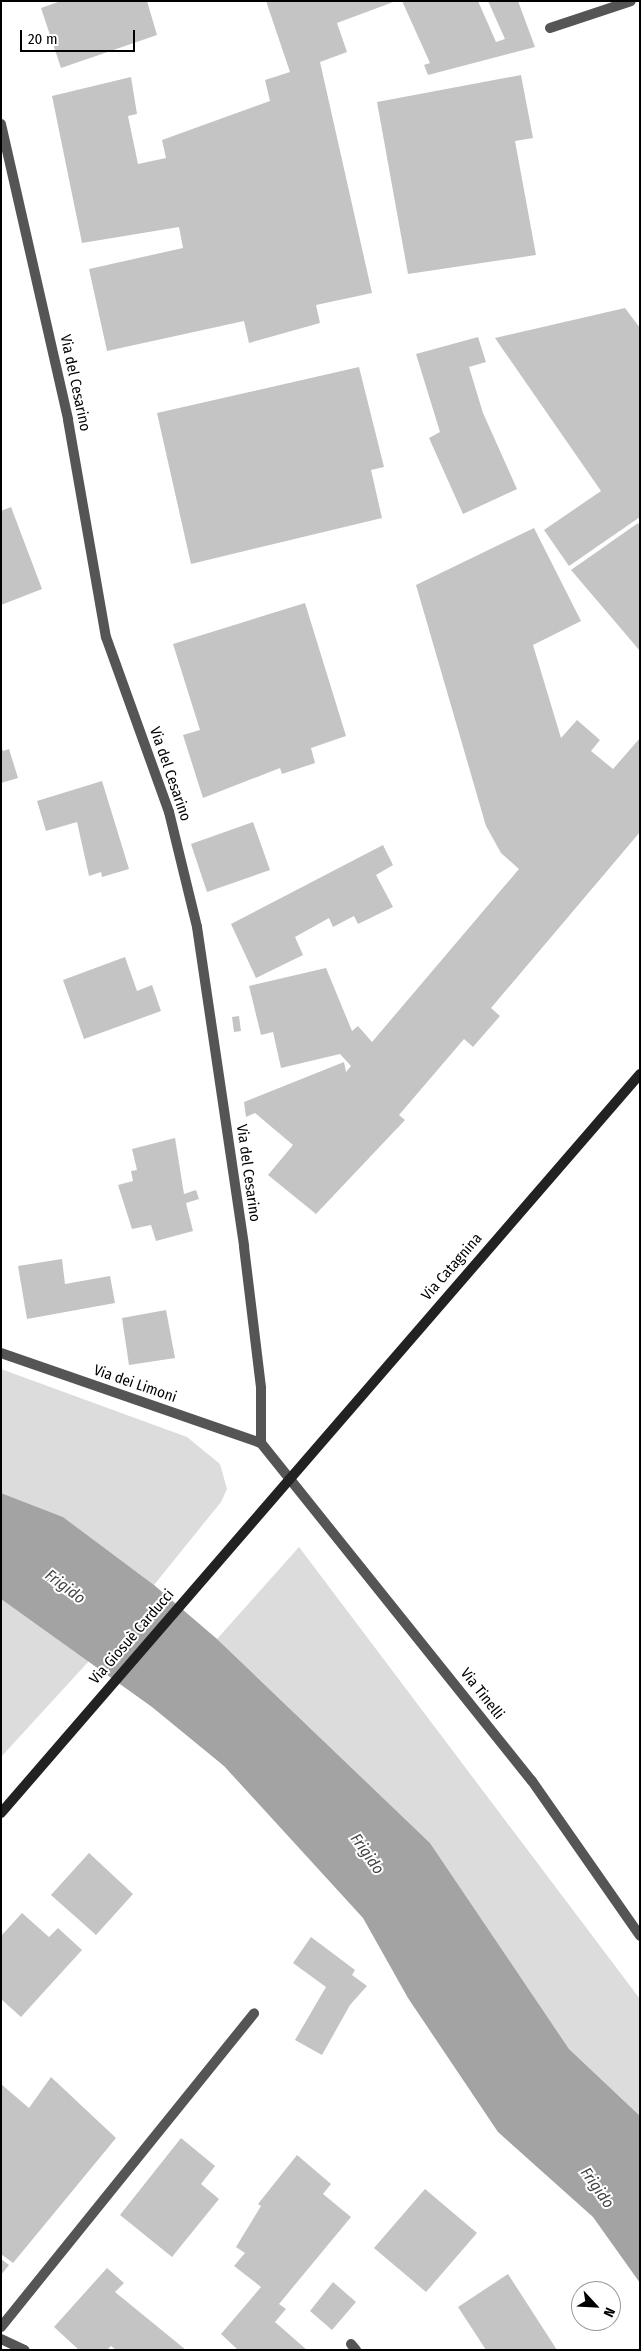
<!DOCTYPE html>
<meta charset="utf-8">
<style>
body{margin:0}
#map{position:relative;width:641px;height:2351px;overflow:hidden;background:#fff;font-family:"Fira Sans Condensed",sans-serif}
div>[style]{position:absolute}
.green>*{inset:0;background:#dcdcdc}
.water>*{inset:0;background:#a3a3a3}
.building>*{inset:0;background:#c4c4c4}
.service>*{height:10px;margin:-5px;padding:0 5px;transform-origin:5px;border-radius:5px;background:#555}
.minor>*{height:10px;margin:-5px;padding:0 5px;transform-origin:5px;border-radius:5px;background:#555}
.secondary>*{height:10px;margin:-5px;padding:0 5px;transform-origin:5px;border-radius:5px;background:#222}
span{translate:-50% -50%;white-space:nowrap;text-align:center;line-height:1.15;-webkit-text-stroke:4px #fff;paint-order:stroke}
.street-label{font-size:15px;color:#000}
.water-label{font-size:16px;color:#444;font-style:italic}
.frame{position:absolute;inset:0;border:2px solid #000;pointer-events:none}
.north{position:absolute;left:571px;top:2281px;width:50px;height:50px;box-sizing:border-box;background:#fff;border:1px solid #999;border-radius:50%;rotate:115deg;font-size:14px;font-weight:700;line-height:20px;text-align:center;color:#000}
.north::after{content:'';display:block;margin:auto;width:18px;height:22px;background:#000;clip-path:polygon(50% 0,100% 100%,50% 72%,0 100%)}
.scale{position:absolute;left:20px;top:30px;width:115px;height:22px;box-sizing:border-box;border:2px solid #000;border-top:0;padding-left:6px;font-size:15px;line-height:18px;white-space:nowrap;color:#000;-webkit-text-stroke:4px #fff;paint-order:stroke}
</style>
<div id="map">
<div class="green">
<i style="clip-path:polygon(1px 1369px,187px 1437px,220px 1464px,227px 1489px,221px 1502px,154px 1585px,63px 1517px,1px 1493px)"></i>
<i style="clip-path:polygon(299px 1547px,640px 1999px,640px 2116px,569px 2049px,430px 1843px,217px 1639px)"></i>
<i style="clip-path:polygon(1px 1599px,89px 1661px,1px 1757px)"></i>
</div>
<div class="water">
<i style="clip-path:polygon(1px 1493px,63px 1517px,154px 1585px,217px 1639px,430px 1843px,569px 2049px,640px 2116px,640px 2283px,593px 2217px,498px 2132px,408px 1998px,363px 1918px,224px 1766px,152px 1707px,1px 1599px)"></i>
</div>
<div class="building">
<i style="clip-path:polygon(61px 1px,147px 1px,157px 35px,61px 68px,41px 8px)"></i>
<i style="clip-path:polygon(266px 1px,396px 1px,337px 23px,347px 52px,320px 62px,372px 293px,316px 305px,320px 323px,249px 343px,244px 321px,107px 351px,89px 269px,183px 248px,179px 227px,82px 243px,52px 96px,131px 77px,137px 114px,128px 116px,138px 164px,166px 158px,162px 140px,270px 101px,265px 80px,290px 72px)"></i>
<i style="clip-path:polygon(402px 1px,478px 1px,496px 42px,505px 39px,488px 1px,518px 1px,535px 47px,428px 75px,424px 65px,430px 63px)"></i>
<i style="clip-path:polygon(521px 75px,533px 138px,515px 141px,536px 255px,408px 274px,377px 102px)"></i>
<i style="clip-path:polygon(625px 308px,640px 328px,640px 517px,569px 566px,544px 530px,601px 491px,495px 338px)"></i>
<i style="clip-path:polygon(478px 337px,486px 362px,469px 367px,483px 413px,517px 489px,463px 514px,429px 438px,440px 432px,416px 354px)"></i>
<i style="clip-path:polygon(359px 367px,384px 467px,371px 470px,382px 518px,191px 564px,157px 413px)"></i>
<i style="clip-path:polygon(11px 507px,42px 589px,1px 605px,1px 511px)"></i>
<i style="clip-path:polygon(638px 523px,640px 526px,640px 651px,571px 570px)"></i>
<i style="clip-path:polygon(534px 528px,581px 621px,533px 645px,561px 738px,577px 720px,600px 740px,591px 751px,613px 769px,640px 738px,640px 832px,491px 1008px,500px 1016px,473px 1047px,464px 1039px,399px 1115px,405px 1120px,316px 1214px,268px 1175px,293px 1145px,255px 1113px,246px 1117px,244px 1102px,344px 1062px,346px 1072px,351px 1066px,340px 1054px,281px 1068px,273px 1032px,261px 1035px,249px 986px,326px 968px,352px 1031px,358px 1026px,372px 1042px,519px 869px,501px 853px,486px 826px,416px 585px)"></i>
<i style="clip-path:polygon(305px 603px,346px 736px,311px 748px,315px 763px,282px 774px,280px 768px,203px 798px,183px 735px,200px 730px,173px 644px)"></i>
<i style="clip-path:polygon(1px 746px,3px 751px,9px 749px,18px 778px,1px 783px)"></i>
<i style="clip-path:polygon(102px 781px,129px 869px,102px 877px,101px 872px,89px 876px,77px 822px,46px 831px,37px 801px)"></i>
<i style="clip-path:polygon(253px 822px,270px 870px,207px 892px,191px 844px)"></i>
<i style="clip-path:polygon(383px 845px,393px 865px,376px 875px,393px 907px,358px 924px,354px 916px,333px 927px,329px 918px,295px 937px,303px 955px,256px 978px,231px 924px)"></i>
<i style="clip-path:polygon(125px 957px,137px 991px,152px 985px,161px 1011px,84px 1039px,63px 980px)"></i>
<i style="clip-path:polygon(239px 1016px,241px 1031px,234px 1032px,232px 1017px)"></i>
<i style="clip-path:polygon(175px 1138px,184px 1194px,196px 1190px,199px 1199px,186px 1203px,193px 1231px,156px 1241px,151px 1225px,132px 1229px,118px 1185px,133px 1181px,131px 1171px,137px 1170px,132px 1149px)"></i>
<i style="clip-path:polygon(62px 1259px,65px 1284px,110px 1276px,115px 1303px,27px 1319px,18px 1266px)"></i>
<i style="clip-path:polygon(166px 1310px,175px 1358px,129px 1365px,122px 1318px)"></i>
<i style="clip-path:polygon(89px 1853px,133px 1894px,96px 1935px,51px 1895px)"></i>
<i style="clip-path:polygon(22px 1913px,49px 1937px,58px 1928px,82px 1950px,21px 2017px,1px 1999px,1px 1936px)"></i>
<i style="clip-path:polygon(311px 1937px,355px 1970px,352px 1975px,367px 1986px,350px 2005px,322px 2055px,295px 2040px,326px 1987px,293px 1963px)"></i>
<i style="clip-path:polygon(51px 2077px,116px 2138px,13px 2263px,1px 2254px,1px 2084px,29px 2108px)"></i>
<i style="clip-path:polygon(181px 2138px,215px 2166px,201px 2184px,219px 2199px,172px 2257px,120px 2215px)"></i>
<i style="clip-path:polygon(297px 2155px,331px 2184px,323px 2194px,351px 2217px,279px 2304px,286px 2309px,275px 2322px,307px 2350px,238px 2350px,221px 2334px,261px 2287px,234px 2266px,245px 2253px,236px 2247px,261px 2206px,258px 2204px)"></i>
<i style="clip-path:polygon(425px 2189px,477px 2233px,426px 2292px,374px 2248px)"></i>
<i style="clip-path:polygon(1px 2259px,9px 2265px,1px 2275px)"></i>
<i style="clip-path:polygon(107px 2268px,124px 2283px,115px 2292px,186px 2350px,116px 2350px,111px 2346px,107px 2350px,79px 2350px,54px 2327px)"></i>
<i style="clip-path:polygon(508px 2274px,528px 2305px,557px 2350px,486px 2350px,458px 2307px)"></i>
<i style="clip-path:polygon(333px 2282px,356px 2302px,332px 2330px,310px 2311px)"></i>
</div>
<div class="service">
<i style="left:550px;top:28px;width:85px;rotate:-18.4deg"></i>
<i style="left:351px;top:2344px;width:8px;rotate:50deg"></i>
</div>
<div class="minor">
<i style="left:1px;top:124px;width:303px;rotate:77.2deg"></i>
<i style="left:68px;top:420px;width:220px;rotate:80.1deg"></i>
<i style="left:106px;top:637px;width:186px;rotate:70.2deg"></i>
<i style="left:169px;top:812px;width:118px;rotate:76.3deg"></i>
<i style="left:197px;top:927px;width:323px;rotate:81.6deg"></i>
<i style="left:244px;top:1247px;width:142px;rotate:83.1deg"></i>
<i style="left:261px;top:1388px;width:55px;rotate:90deg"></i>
<i style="left:1px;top:1353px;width:275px;rotate:19.1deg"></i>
<i style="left:261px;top:1443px;width:433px;rotate:51.3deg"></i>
<i style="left:532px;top:1781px;width:189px;rotate:55.1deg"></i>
<i style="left:1px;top:2327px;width:403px;rotate:-51.1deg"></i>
<i style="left:1px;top:2339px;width:26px;rotate:25deg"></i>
</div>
<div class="secondary">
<i style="left:1px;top:1813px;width:977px;rotate:-49.15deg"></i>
</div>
<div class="street-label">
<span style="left:75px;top:383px;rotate:78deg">Via del Cesarino</span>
<span style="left:170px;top:774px;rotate:71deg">Via del Cesarino</span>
<span style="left:248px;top:1173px;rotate:82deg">Via del Cesarino</span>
<span style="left:452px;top:1267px;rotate:-49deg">Via Catagnina</span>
<span style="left:135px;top:1384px;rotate:19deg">Via dei Limoni</span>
<span style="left:132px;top:1637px;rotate:-49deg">Via Giosuè Carducci</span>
<span style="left:482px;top:1694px;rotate:52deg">Via Tinelli</span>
</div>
<div class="water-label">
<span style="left:65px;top:1587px;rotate:37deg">Frigido</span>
<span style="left:367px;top:1854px;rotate:55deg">Frigido</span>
<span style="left:597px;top:2188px;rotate:55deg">Frigido</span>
</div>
<div class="frame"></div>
<div class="north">N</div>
<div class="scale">20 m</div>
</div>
